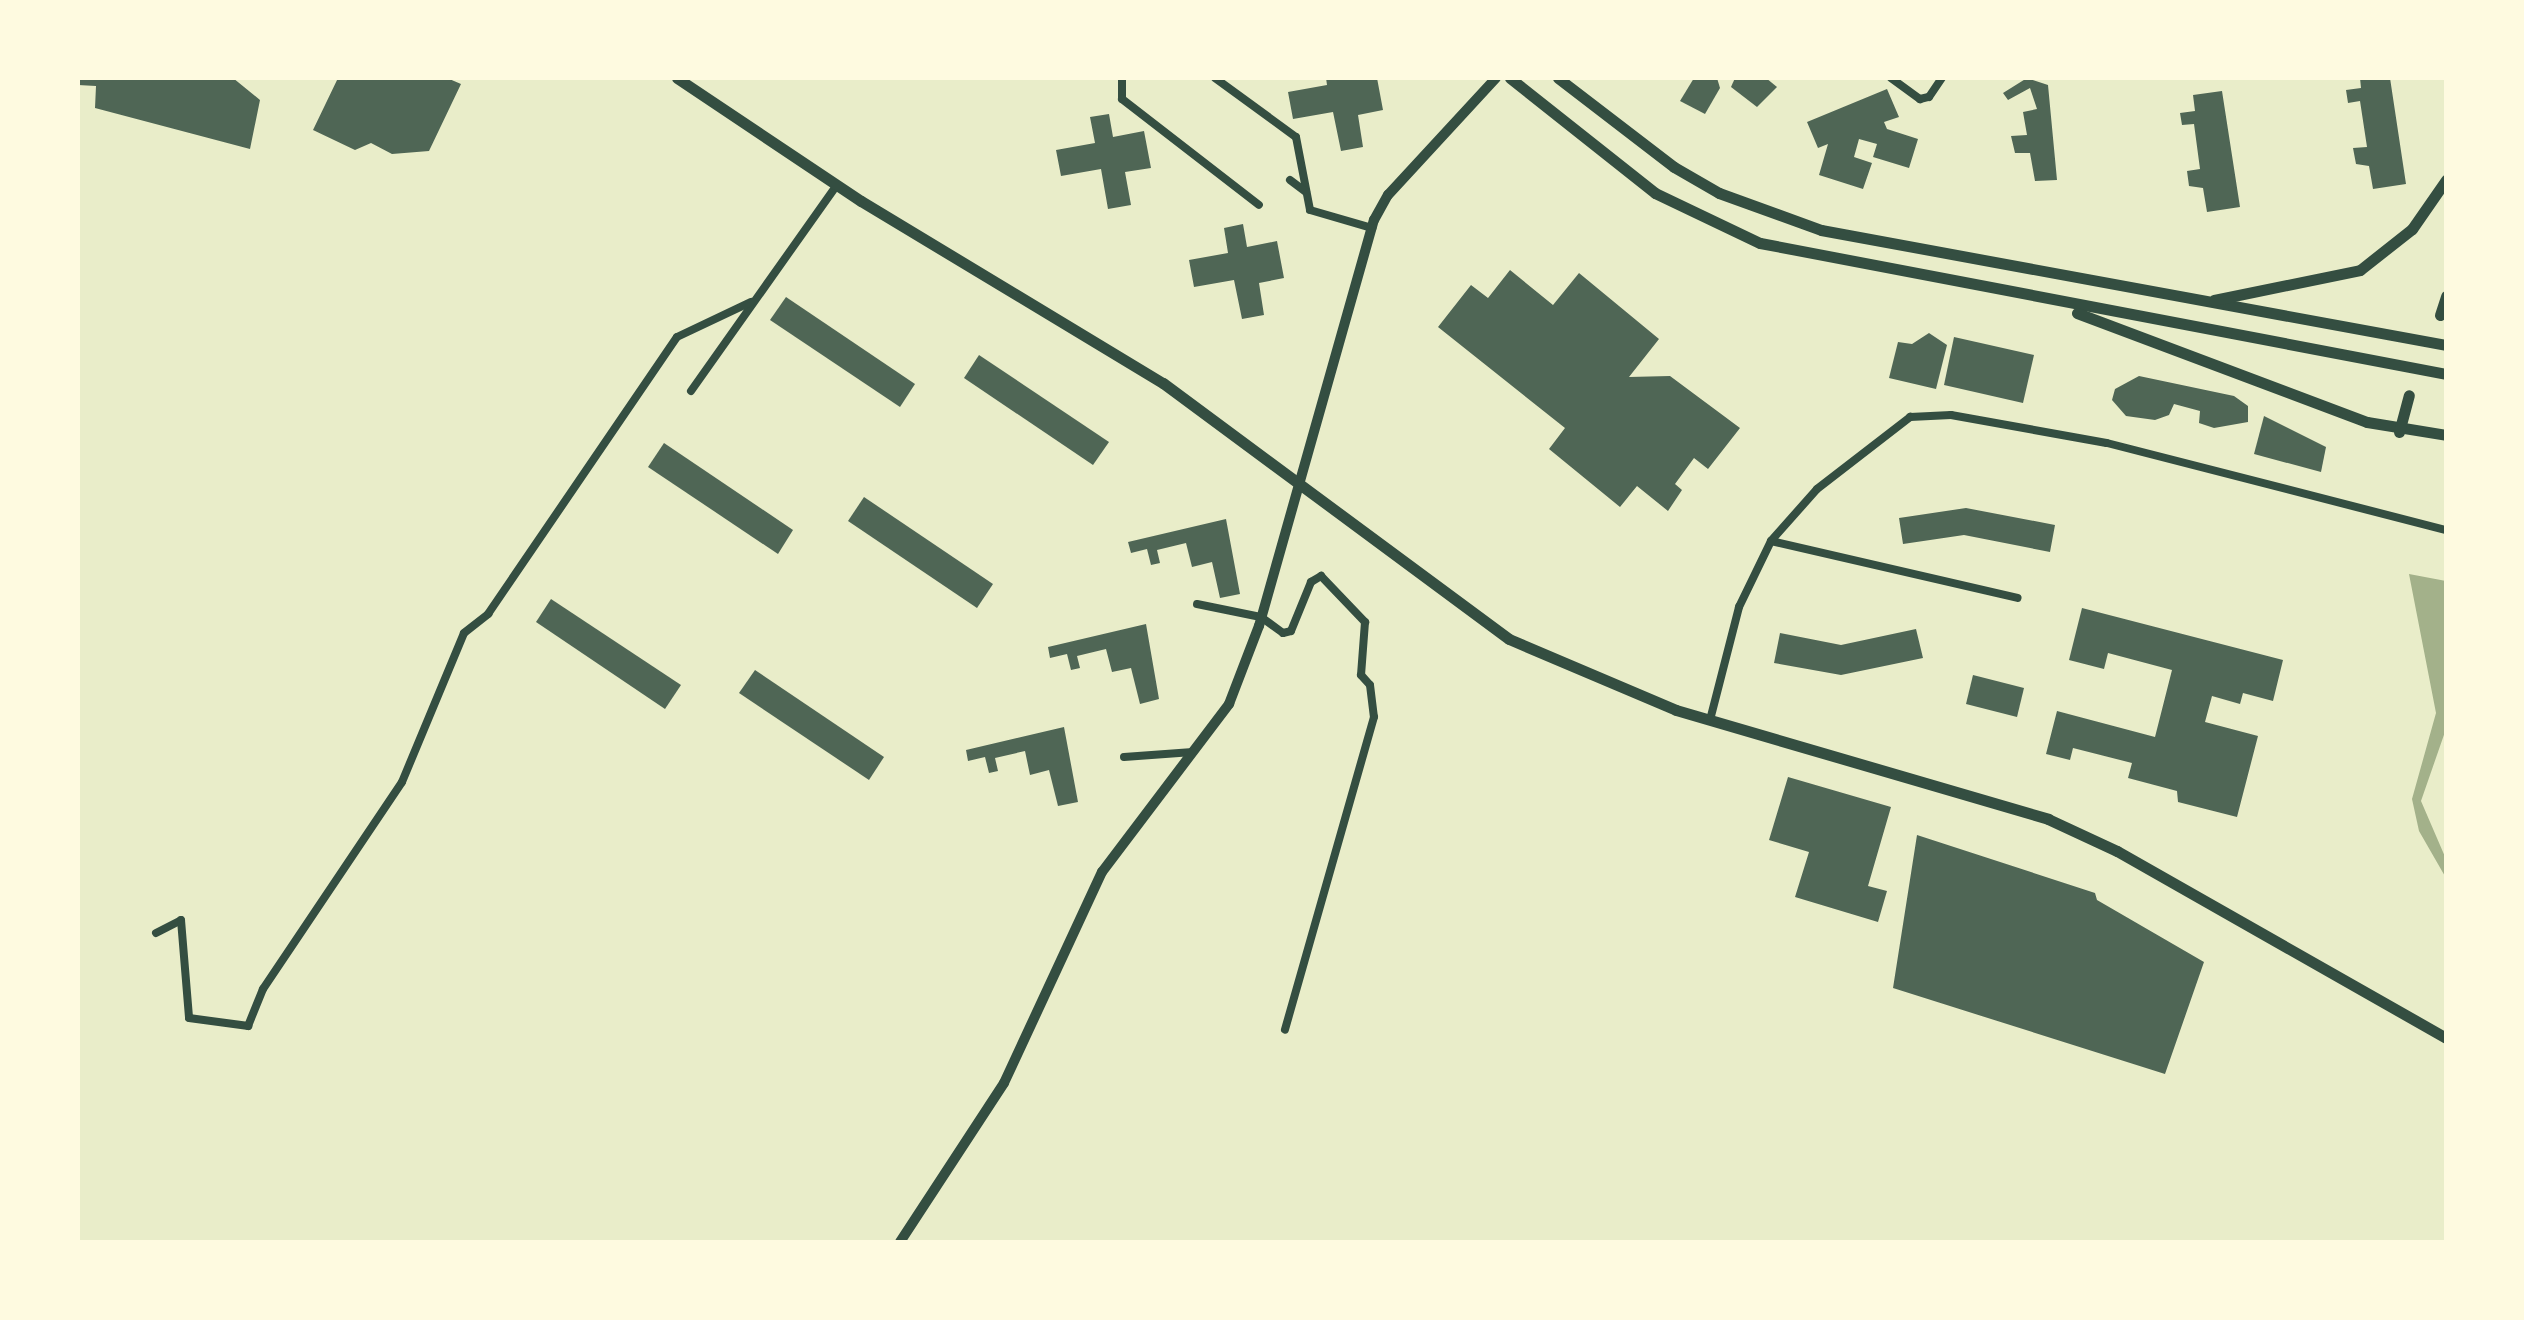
<!DOCTYPE html>
<style>
body{margin:0}
#map{position:relative;width:2524px;height:1320px;overflow:hidden;background:#e9edc9;font-family:"Fira Sans",sans-serif}
div>[style]{position:absolute}
.water>*{inset:0;background:#a3b18a}
.building>*{inset:0;background:#4f6655}
.minor>*{height:8px;margin:-4px;padding:0 4px;transform-origin:4px;border-radius:4px;background:#344e41}
.tertiary>*{height:10px;margin:-5px;padding:0 5px;transform-origin:5px;border-radius:5px;background:#344e41}
.secondary>*{height:11px;margin:-5.5px;padding:0 5.5px;transform-origin:5.5px;border-radius:5.5px;background:#344e41}
span{translate:-50% -50%;white-space:nowrap;text-align:center;line-height:1.15;-webkit-text-stroke:8px #fefae0;paint-order:stroke}
.frame{position:absolute;inset:0;border:80px solid #fefae0;pointer-events:none}
</style>
<div id="map">
<div class="water">
<i style="clip-path:polygon(2409px 574px,2446px 581px,2446px 729px,2421px 801px,2446px 859px,2446px 878px,2419px 831px,2412px 799px,2436px 713px)"></i>
</div>
<div class="building">
<i style="clip-path:polygon(78px 78px,233px 78px,260px 100px,250px 149px,95px 108px,96px 86px,78px 85px)"></i>
<i style="clip-path:polygon(338px 78px,447px 78px,461px 84px,429px 151px,392px 154px,371px 143px,355px 150px,313px 130px)"></i>
<i style="clip-path:polygon(1326px 78px,1377px 78px,1383px 110px,1358px 115px,1363px 147px,1341px 151px,1333px 112px,1293px 119px,1288px 92px,1327px 85px)"></i>
<i style="clip-path:polygon(1694px 78px,1717px 78px,1720px 88px,1705px 114px,1680px 101px)"></i>
<i style="clip-path:polygon(1735px 78px,1766px 78px,1777px 87px,1757px 107px,1731px 87px)"></i>
<i style="clip-path:polygon(2027px 78px,2048px 85px,2057px 180px,2035px 181px,2030px 153px,2015px 153px,2011px 136px,2027px 135px,2023px 112px,2037px 109px,2030px 88px,2008px 100px,2003px 93px)"></i>
<i style="clip-path:polygon(2360px 78px,2390px 78px,2406px 184px,2373px 189px,2369px 166px,2356px 164px,2353px 148px,2367px 147px,2360px 101px,2348px 103px,2346px 90px,2361px 88px)"></i>
<i style="clip-path:polygon(1887px 89px,1899px 117px,1884px 122px,1887px 129px,1918px 139px,1909px 168px,1873px 157px,1877px 144px,1859px 139px,1854px 157px,1872px 163px,1863px 189px,1819px 175px,1828px 144px,1818px 148px,1807px 122px)"></i>
<i style="clip-path:polygon(2222px 91px,2240px 207px,2207px 212px,2203px 188px,2189px 186px,2187px 171px,2200px 169px,2194px 124px,2182px 125px,2180px 113px,2195px 111px,2193px 95px)"></i>
<i style="clip-path:polygon(1109px 114px,1113px 137px,1144px 131px,1151px 168px,1125px 172px,1131px 205px,1108px 209px,1101px 169px,1061px 176px,1056px 150px,1095px 143px,1090px 117px)"></i>
<i style="clip-path:polygon(1243px 224px,1247px 247px,1277px 241px,1284px 278px,1259px 283px,1264px 315px,1242px 319px,1234px 280px,1194px 287px,1189px 260px,1228px 253px,1224px 228px)"></i>
<i style="clip-path:polygon(1510px 270px,1553px 305px,1579px 273px,1659px 339px,1629px 377px,1670px 376px,1740px 428px,1708px 469px,1694px 458px,1675px 484px,1682px 490px,1668px 511px,1637px 486px,1620px 507px,1549px 449px,1565px 428px,1438px 327px,1471px 285px,1488px 298px)"></i>
<i style="clip-path:polygon(786px 297px,915px 384px,900px 407px,770px 320px)"></i>
<i style="clip-path:polygon(1929px 333px,1947px 345px,1936px 389px,1889px 378px,1898px 342px,1912px 344px)"></i>
<i style="clip-path:polygon(1954px 337px,2034px 355px,2023px 403px,1944px 385px)"></i>
<i style="clip-path:polygon(979px 355px,1109px 442px,1093px 465px,964px 378px)"></i>
<i style="clip-path:polygon(2139px 376px,2234px 396px,2248px 406px,2248px 422px,2214px 428px,2199px 423px,2200px 411px,2174px 404px,2169px 415px,2155px 420px,2126px 416px,2112px 400px,2115px 389px)"></i>
<i style="clip-path:polygon(2264px 416px,2326px 447px,2321px 472px,2254px 454px)"></i>
<i style="clip-path:polygon(664px 443px,793px 530px,778px 554px,648px 467px)"></i>
<i style="clip-path:polygon(864px 497px,993px 584px,977px 608px,848px 521px)"></i>
<i style="clip-path:polygon(1966px 508px,2055px 525px,2050px 552px,1964px 535px,1903px 544px,1899px 518px)"></i>
<i style="clip-path:polygon(1226px 519px,1240px 594px,1220px 598px,1212px 562px,1192px 567px,1186px 543px,1157px 550px,1160px 563px,1151px 565px,1147px 549px,1131px 553px,1128px 542px)"></i>
<i style="clip-path:polygon(551px 599px,681px 685px,665px 709px,536px 622px)"></i>
<i style="clip-path:polygon(2082px 608px,2283px 660px,2273px 701px,2243px 693px,2240px 704px,2212px 696px,2205px 722px,2258px 736px,2237px 817px,2178px 802px,2177px 791px,2128px 778px,2132px 763px,2073px 748px,2070px 760px,2046px 754px,2057px 711px,2155px 737px,2172px 670px,2108px 653px,2104px 669px,2069px 660px)"></i>
<i style="clip-path:polygon(1146px 624px,1159px 699px,1140px 704px,1131px 668px,1112px 672px,1106px 649px,1077px 656px,1080px 668px,1071px 670px,1067px 654px,1050px 658px,1048px 647px)"></i>
<i style="clip-path:polygon(1916px 629px,1923px 658px,1841px 675px,1774px 663px,1780px 633px,1841px 645px)"></i>
<i style="clip-path:polygon(755px 670px,884px 757px,869px 780px,739px 693px)"></i>
<i style="clip-path:polygon(1973px 675px,2024px 688px,2017px 717px,1966px 704px)"></i>
<i style="clip-path:polygon(1064px 727px,1078px 802px,1058px 806px,1049px 770px,1030px 775px,1025px 751px,995px 758px,998px 771px,989px 773px,985px 757px,968px 761px,966px 750px)"></i>
<i style="clip-path:polygon(1788px 777px,1891px 807px,1868px 886px,1887px 891px,1878px 922px,1795px 897px,1809px 852px,1769px 840px)"></i>
<i style="clip-path:polygon(1917px 835px,2095px 893px,2097px 900px,2204px 962px,2165px 1074px,1893px 988px)"></i>
</div>
<div class="minor">
<i style="left:1122px;top:78px;width:21px;rotate:90deg"></i>
<i style="left:1122px;top:99px;width:173px;rotate:37.7deg"></i>
<i style="left:1215px;top:78px;width:100px;rotate:36.1deg"></i>
<i style="left:1296px;top:137px;width:74px;rotate:79.1deg"></i>
<i style="left:1310px;top:210px;width:65px;rotate:16.2deg"></i>
<i style="left:1891px;top:78px;width:36px;rotate:36deg"></i>
<i style="left:1920px;top:99px;width:9px;rotate:-13deg"></i>
<i style="left:1929px;top:97px;width:23px;rotate:-56deg"></i>
<i style="left:1290px;top:180px;width:20px;rotate:37deg"></i>
<i style="left:691px;top:391px;width:252px;rotate:-54.7deg"></i>
<i style="left:1771px;top:541px;width:253px;rotate:13deg"></i>
<i style="left:1197px;top:604px;width:65px;rotate:11.5deg"></i>
<i style="left:1261px;top:617px;width:27px;rotate:36deg"></i>
<i style="left:1283px;top:633px;width:8px;rotate:-14deg"></i>
<i style="left:1291px;top:631px;width:53px;rotate:-67.8deg"></i>
<i style="left:1311px;top:582px;width:12px;rotate:-31deg"></i>
<i style="left:1321px;top:576px;width:64px;rotate:46.3deg"></i>
<i style="left:1365px;top:622px;width:53px;rotate:94.3deg"></i>
<i style="left:1361px;top:675px;width:13px;rotate:48deg"></i>
<i style="left:1370px;top:685px;width:32px;rotate:83deg"></i>
<i style="left:1374px;top:717px;width:325px;rotate:105.9deg"></i>
<i style="left:1710px;top:720px;width:117px;rotate:-75.6deg"></i>
<i style="left:1739px;top:607px;width:73px;rotate:-64.1deg"></i>
<i style="left:1771px;top:541px;width:69px;rotate:-48.5deg"></i>
<i style="left:1817px;top:489px;width:118px;rotate:-37.7deg"></i>
<i style="left:1910px;top:417px;width:41px;rotate:-2.8deg"></i>
<i style="left:1951px;top:415px;width:158px;rotate:10.2deg"></i>
<i style="left:2107px;top:443px;width:350px;rotate:14.4deg"></i>
<i style="left:1124px;top:757px;width:69px;rotate:-4.1deg"></i>
<i style="left:156px;top:933px;width:28px;rotate:-27deg"></i>
<i style="left:181px;top:920px;width:98px;rotate:85.3deg"></i>
<i style="left:189px;top:1018px;width:60px;rotate:7.7deg"></i>
<i style="left:248px;top:1026px;width:40px;rotate:-68deg"></i>
<i style="left:263px;top:989px;width:249px;rotate:-56.1deg"></i>
<i style="left:402px;top:782px;width:161px;rotate:-67.4deg"></i>
<i style="left:464px;top:633px;width:31px;rotate:-38deg"></i>
<i style="left:488px;top:614px;width:335px;rotate:-55.7deg"></i>
<i style="left:677px;top:337px;width:82px;rotate:-25.3deg"></i>
</div>
<div class="tertiary">
<i style="left:900px;top:1242px;width:190px;rotate:-56.8deg"></i>
<i style="left:1004px;top:1083px;width:233px;rotate:-65.1deg"></i>
<i style="left:1102px;top:872px;width:211px;rotate:-52.9deg"></i>
<i style="left:1229px;top:704px;width:84px;rotate:-69deg"></i>
<i style="left:1259px;top:626px;width:422px;rotate:-74.2deg"></i>
<i style="left:1374px;top:220px;width:29px;rotate:-61deg"></i>
<i style="left:1388px;top:195px;width:159px;rotate:-47.3deg"></i>
</div>
<div class="secondary">
<i style="left:677px;top:78px;width:221px;rotate:33.8deg"></i>
<i style="left:861px;top:201px;width:353px;rotate:31.1deg"></i>
<i style="left:1163px;top:383px;width:430px;rotate:36.5deg"></i>
<i style="left:1509px;top:639px;width:181px;rotate:23deg"></i>
<i style="left:1676px;top:710px;width:388px;rotate:16.3deg"></i>
<i style="left:2048px;top:819px;width:76px;rotate:24.9deg"></i>
<i style="left:2117px;top:851px;width:378px;rotate:29.6deg"></i>
<i style="left:1510px;top:78px;width:185px;rotate:38.4deg"></i>
<i style="left:1655px;top:193px;width:116px;rotate:25.5deg"></i>
<i style="left:1760px;top:243px;width:698px;rotate:10.81deg"></i>
<i style="left:1558px;top:78px;width:146px;rotate:37.5deg"></i>
<i style="left:1674px;top:167px;width:52px;rotate:30deg"></i>
<i style="left:1719px;top:193px;width:109px;rotate:19.9deg"></i>
<i style="left:1821px;top:230px;width:635px;rotate:10.43deg"></i>
<i style="left:2214px;top:300px;width:149px;rotate:-11.6deg"></i>
<i style="left:2360px;top:270px;width:66px;rotate:-38.3deg"></i>
<i style="left:2412px;top:229px;width:60px;rotate:-55.2deg"></i>
<i style="left:2077px;top:313px;width:310px;rotate:20.6deg"></i>
<i style="left:2367px;top:422px;width:80px;rotate:9.3deg"></i>
<i style="left:2440px;top:315px;width:20px;rotate:-72deg"></i>
<i style="left:2399px;top:432px;width:38px;rotate:-75deg"></i>
</div>
<div class="frame"></div>
</div>
